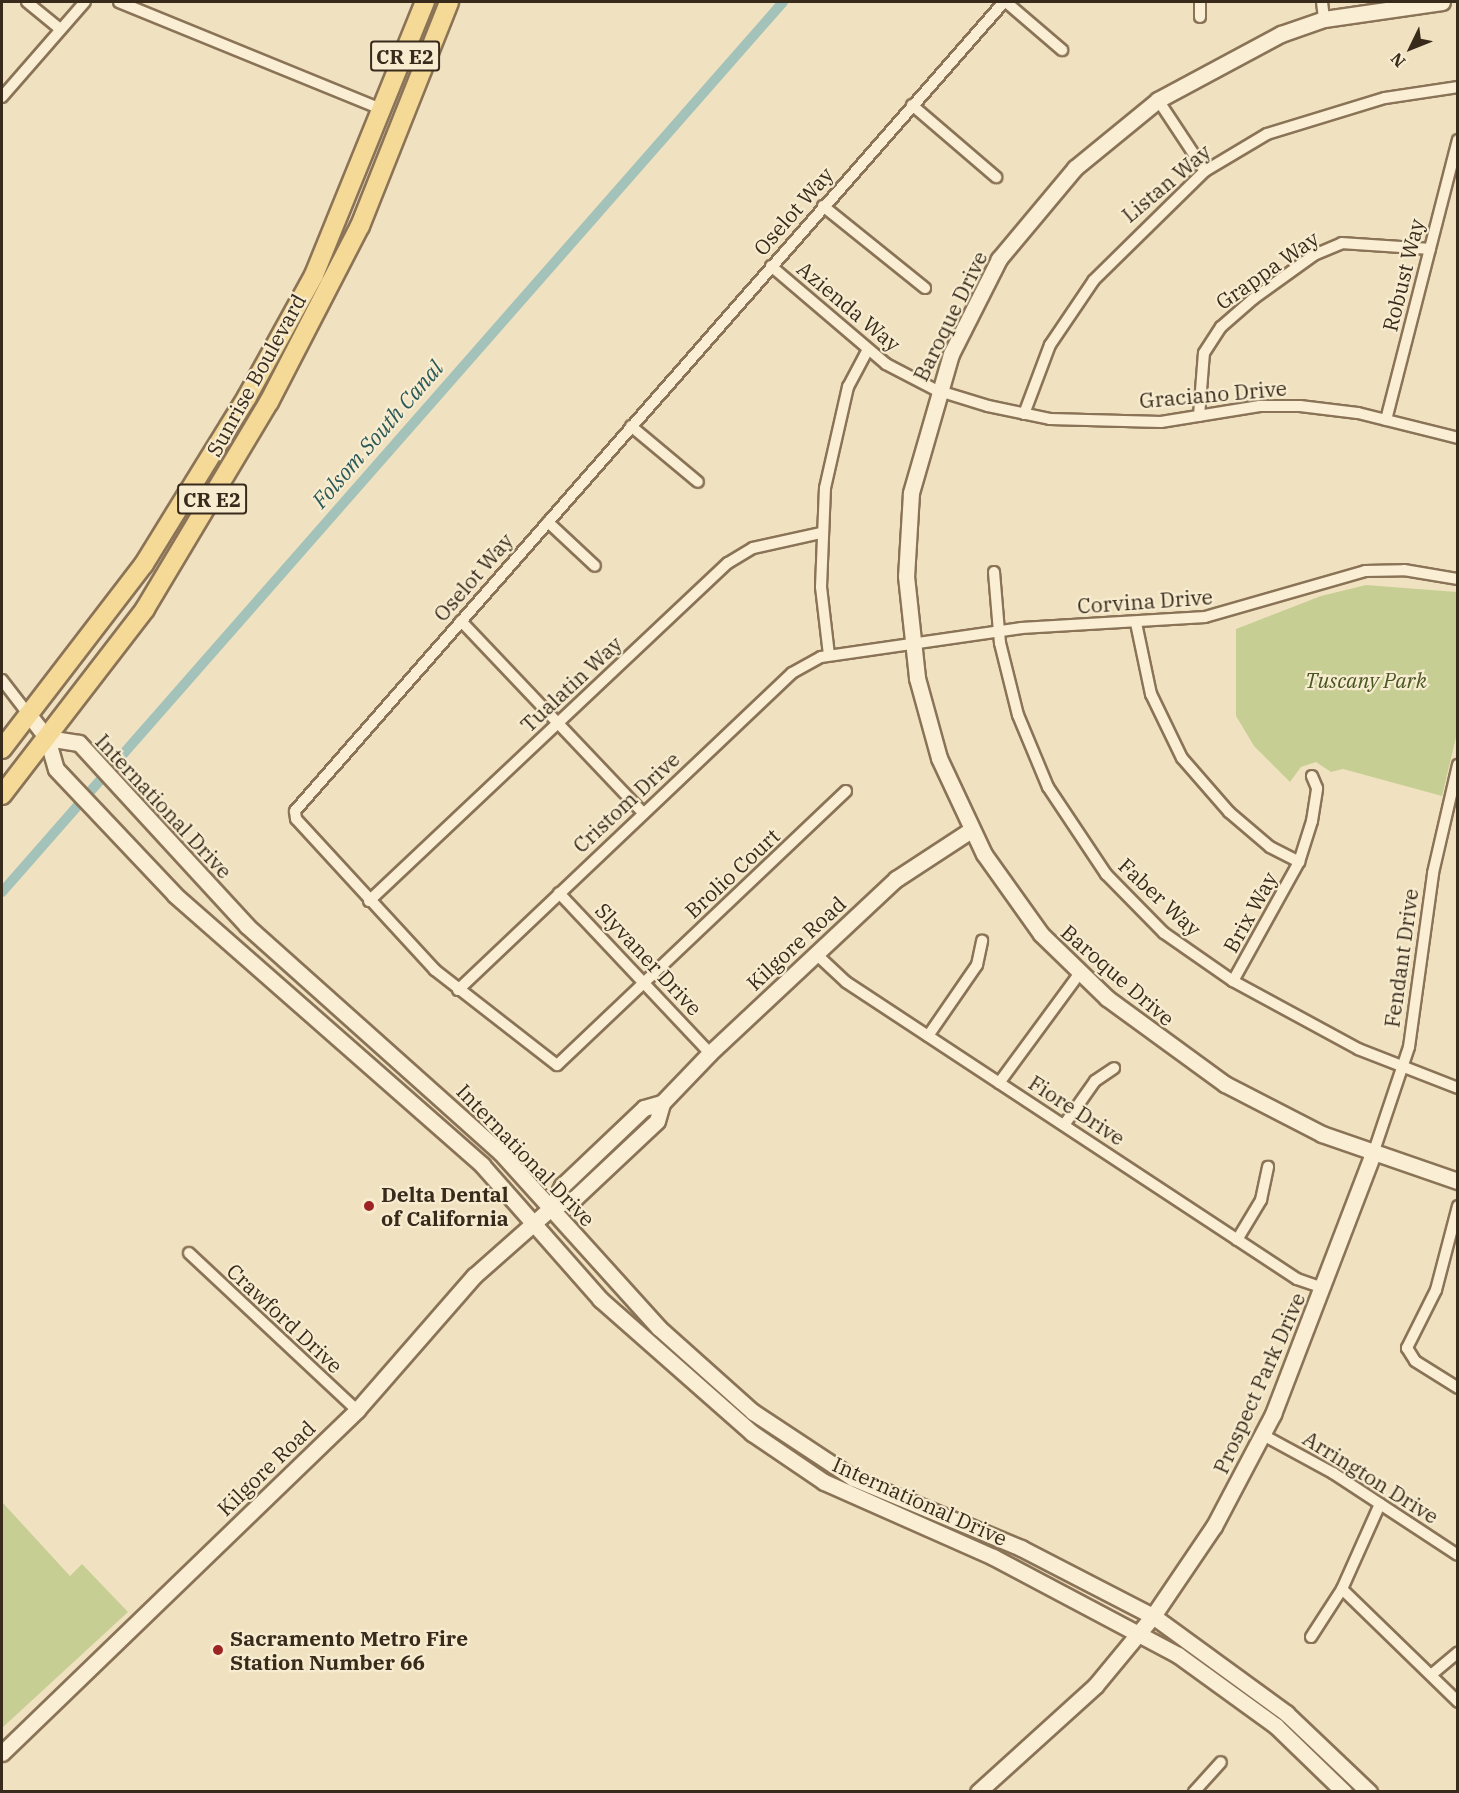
<!DOCTYPE html>
<style>
body{margin:0}
#map{position:relative;width:1459px;height:1793px;overflow:hidden;background:#f0e2c0;font-family:"IBM Plex Serif",serif}
div>[style]{position:absolute}
.green>*{inset:0;background:#c7ce94}
.canal>*{height:10px;margin:-5px;padding:0 5px;transform-origin:5px;border-radius:5px;background:#a3c2b9}
.roads{filter:drop-shadow(2px 0 #8a7357) drop-shadow(-2px 0 #8a7357) drop-shadow(0 2px #8a7357) drop-shadow(0 -2px #8a7357)}
.street>*{height:10px;margin:-5px;padding:0 5px;transform-origin:5px;border-radius:5px;background:#faefd4}
.secondary>*{height:15px;margin:-7.5px;padding:0 7.5px;transform-origin:7.5px;border-radius:7.5px;background:#faefd4}
.primary>*{height:18px;margin:-9px;padding:0 9px;transform-origin:9px;border-radius:9px;background:#f5d996}
.dots>*{width:16px;height:16px;translate:-50% -50%;box-sizing:border-box;border:3px solid #f7ecd0;border-radius:50%}
span{translate:-50% -50%;white-space:nowrap;text-align:center;line-height:1.15;-webkit-text-stroke:4.5px #f7ecd0;paint-order:stroke}
.shield-label span{padding:2px 4px;background:#f7ecd0;border:2px solid;border-radius:4px;-webkit-text-stroke-width:0}
.shield-label{font-size:20px;color:#392b1c;font-weight:700}
.street-label{font-size:21px;color:#392b1c}
.park-label{font-size:21px;color:#485622;font-style:italic}
.poi-label{font-size:21px;color:#392b1c;font-weight:700}
.left{translate:0 -50%;text-align:left}
.water-label{font-size:22px;color:#2b5957;font-style:italic}
.frame{position:absolute;inset:0;border:3px solid #392b1c;pointer-events:none}
.north{position:absolute;left:1381px;top:18px;width:60px;height:60px;-webkit-text-stroke:4px #f7ecd0;paint-order:stroke;rotate:227deg;font-size:16px;font-weight:700;line-height:24px;text-align:center;color:#392b1c}
.north::after{content:'';display:block;margin:auto;width:21px;height:27px;background:#392b1c;clip-path:polygon(50% 0,100% 100%,50% 72%,0 100%)}
</style>
<div id="map">
<div class="green">
<i style="clip-path:polygon(1366px 585px,1457px 592px,1457px 733px,1442px 796px,1343px 769px,1331px 772px,1316px 762px,1301px 767px,1290px 782px,1254px 746px,1236px 716px,1236px 629px,1321px 596px)"></i>
<i style="clip-path:polygon(2px 1502px,70px 1576px,82px 1564px,128px 1612px,2px 1728px)"></i>
</div>
<div class="canal">
<i style="left:2px;top:892px;width:1184px;rotate:-48.73deg"></i>
</div>
<div class="roads">
<div class="street">
<i style="left:27px;top:2px;width:43px;rotate:39.3deg"></i>
<i style="left:119px;top:2px;width:286px;rotate:22.2deg"></i>
<i style="left:1006px;top:2px;width:74px;rotate:40.6deg"></i>
<i style="left:1322px;top:2px;width:17px;rotate:83deg"></i>
<i style="left:1200px;top:17px;width:15px;rotate:-90deg"></i>
<i style="left:2px;top:97px;width:126px;rotate:-48.9deg"></i>
<i style="left:1158px;top:100px;width:85px;rotate:56.5deg"></i>
<i style="left:912px;top:105px;width:111px;rotate:40.6deg"></i>
<i style="left:823px;top:206px;width:131px;rotate:38.8deg"></i>
<i style="left:771px;top:266px;width:151px;rotate:40.4deg"></i>
<i style="left:886px;top:364px;width:56px;rotate:27.5deg"></i>
<i style="left:936px;top:390px;width:54px;rotate:17.1deg"></i>
<i style="left:988px;top:406px;width:63px;rotate:11.8deg"></i>
<i style="left:1050px;top:419px;width:111px;rotate:1.5deg"></i>
<i style="left:1161px;top:422px;width:100px;rotate:-9.2deg"></i>
<i style="left:1260px;top:406px;width:40px"></i>
<i style="left:1300px;top:406px;width:58px;rotate:6.9deg"></i>
<i style="left:1358px;top:413px;width:103px;rotate:14deg"></i>
<i style="left:1024px;top:414px;width:74px;rotate:-69.4deg"></i>
<i style="left:1050px;top:345px;width:78px;rotate:-55.9deg"></i>
<i style="left:1094px;top:280px;width:156px;rotate:-44.5deg"></i>
<i style="left:1205px;top:171px;width:72px;rotate:-30.8deg"></i>
<i style="left:1267px;top:134px;width:123px;rotate:-17deg"></i>
<i style="left:1385px;top:98px;width:74px;rotate:-8.6deg"></i>
<i style="left:1199px;top:416px;width:63px;rotate:-85.5deg"></i>
<i style="left:1204px;top:353px;width:31px;rotate:-57deg"></i>
<i style="left:1221px;top:327px;width:43px;rotate:-41.2deg"></i>
<i style="left:1253px;top:299px;width:75px;rotate:-35.8deg"></i>
<i style="left:1314px;top:255px;width:30px;rotate:-23deg"></i>
<i style="left:1342px;top:243px;width:88px;rotate:3.9deg"></i>
<i style="left:1386px;top:420px;width:289px;rotate:-75.6deg"></i>
<i style="left:631px;top:426px;width:87px;rotate:39.9deg"></i>
<i style="left:548px;top:522px;width:64px;rotate:43.1deg"></i>
<i style="left:994px;top:572px;width:71px;rotate:85.2deg"></i>
<i style="left:1000px;top:643px;width:74px;rotate:76deg"></i>
<i style="left:1018px;top:715px;width:78px;rotate:67.4deg"></i>
<i style="left:1048px;top:787px;width:105px;rotate:56.3deg"></i>
<i style="left:1106px;top:874px;width:83px;rotate:45.5deg"></i>
<i style="left:1164px;top:933px;width:84px;rotate:34.8deg"></i>
<i style="left:1233px;top:981px;width:142px;rotate:28.5deg"></i>
<i style="left:1358px;top:1049px;width:107px;rotate:21.3deg"></i>
<i style="left:461px;top:621px;width:265px;rotate:46.5deg"></i>
<i style="left:1136px;top:623px;width:73px;rotate:78.1deg"></i>
<i style="left:1151px;top:694px;width:71px;rotate:64.2deg"></i>
<i style="left:1182px;top:758px;width:72px;rotate:49deg"></i>
<i style="left:1229px;top:812px;width:54px;rotate:40.5deg"></i>
<i style="left:1270px;top:847px;width:33px;rotate:27deg"></i>
<i style="left:829px;top:655px;width:68px;rotate:-96.7deg"></i>
<i style="left:821px;top:587px;width:99px;rotate:-87.7deg"></i>
<i style="left:825px;top:488px;width:104px;rotate:-77.2deg"></i>
<i style="left:848px;top:387px;width:40px;rotate:-62deg"></i>
<i style="left:2px;top:680px;width:44px;rotate:52.4deg"></i>
<i style="left:846px;top:791px;width:398px;rotate:136.5deg"></i>
<i style="left:557px;top:1065px;width:155px;rotate:-142.1deg"></i>
<i style="left:435px;top:970px;width:205px;rotate:-132.6deg"></i>
<i style="left:296px;top:819px;width:8px;rotate:-97deg"></i>
<i style="left:295px;top:811px;width:1076px;rotate:-48.77deg"></i>
<i style="left:559px;top:893px;width:220px;rotate:46.7deg"></i>
<i style="left:369px;top:901px;width:493px;rotate:-43.3deg"></i>
<i style="left:728px;top:563px;width:29px;rotate:-31deg"></i>
<i style="left:753px;top:548px;width:70px;rotate:-12.4deg"></i>
<i style="left:815px;top:953px;width:42px;rotate:43.1deg"></i>
<i style="left:846px;top:982px;width:540px;rotate:33.37deg"></i>
<i style="left:1297px;top:1279px;width:28px;rotate:19deg"></i>
<i style="left:1233px;top:981px;width:136px;rotate:-61deg"></i>
<i style="left:1299px;top:862px;width:43px;rotate:-72.4deg"></i>
<i style="left:1312px;top:821px;width:33px;rotate:-81deg"></i>
<i style="left:1317px;top:788px;width:13px;rotate:-113deg"></i>
<i style="left:458px;top:990px;width:460px;rotate:-43.5deg"></i>
<i style="left:792px;top:673px;width:33px;rotate:-29deg"></i>
<i style="left:821px;top:657px;width:203px;rotate:-8.2deg"></i>
<i style="left:1022px;top:628px;width:183px;rotate:-3.4deg"></i>
<i style="left:1205px;top:617px;width:166px;rotate:-16deg"></i>
<i style="left:1365px;top:571px;width:39px;rotate:-1deg"></i>
<i style="left:1404px;top:570px;width:55px;rotate:9.5deg"></i>
<i style="left:928px;top:1036px;width:86px;rotate:-55.4deg"></i>
<i style="left:977px;top:965px;width:25px;rotate:-78deg"></i>
<i style="left:999px;top:1083px;width:135px;rotate:-53.7deg"></i>
<i style="left:1064px;top:1125px;width:54px;rotate:-54.8deg"></i>
<i style="left:1095px;top:1081px;width:23px;rotate:-34deg"></i>
<i style="left:1373px;top:1154px;width:113px;rotate:-71.4deg"></i>
<i style="left:1409px;top:1047px;width:176px;rotate:-82.1deg"></i>
<i style="left:1433px;top:873px;width:111px;rotate:-77deg"></i>
<i style="left:1458px;top:1206px;width:87px;rotate:104.7deg"></i>
<i style="left:1436px;top:1290px;width:65px;rotate:116.6deg"></i>
<i style="left:1407px;top:1348px;width:15px;rotate:58deg"></i>
<i style="left:1415px;top:1361px;width:51px;rotate:32.1deg"></i>
<i style="left:1237px;top:1240px;width:47px;rotate:-59deg"></i>
<i style="left:1261px;top:1200px;width:34px;rotate:-78deg"></i>
<i style="left:189px;top:1253px;width:230px;rotate:43.1deg"></i>
<i style="left:1263px;top:1435px;width:80px;rotate:28.5deg"></i>
<i style="left:1333px;top:1473px;width:149px;rotate:33.3deg"></i>
<i style="left:1342px;top:1589px;width:162px;rotate:44.2deg"></i>
<i style="left:1311px;top:1637px;width:57px;rotate:-57.1deg"></i>
<i style="left:1342px;top:1589px;width:93px;rotate:-65.9deg"></i>
<i style="left:1431px;top:1675px;width:35px;rotate:-40deg"></i>
<i style="left:1194px;top:1792px;width:40px;rotate:-48deg"></i>
</div>
<div class="secondary">
<i style="left:1442px;top:2px;width:119px;rotate:171.8deg"></i>
<i style="left:1324px;top:19px;width:46px;rotate:160.8deg"></i>
<i style="left:1281px;top:34px;width:140px;rotate:151.8deg"></i>
<i style="left:1158px;top:100px;width:107px;rotate:140.7deg"></i>
<i style="left:1075px;top:168px;width:119px;rotate:129.9deg"></i>
<i style="left:999px;top:259px;width:106px;rotate:116.8deg"></i>
<i style="left:951px;top:354px;width:145px;rotate:106.1deg"></i>
<i style="left:911px;top:493px;width:83px;rotate:93.4deg"></i>
<i style="left:906px;top:576px;width:103px;rotate:83.8deg"></i>
<i style="left:917px;top:678px;width:83px;rotate:74.6deg"></i>
<i style="left:939px;top:758px;width:106px;rotate:64.9deg"></i>
<i style="left:984px;top:854px;width:98px;rotate:54.5deg"></i>
<i style="left:1041px;top:934px;width:92px;rotate:44.1deg"></i>
<i style="left:1107px;top:998px;width:146px;rotate:36.1deg"></i>
<i style="left:1225px;top:1084px;width:109px;rotate:27.3deg"></i>
<i style="left:1322px;top:1134px;width:144px;rotate:19.1deg"></i>
<i style="left:29px;top:715px;width:29px;rotate:52deg"></i>
<i style="left:47px;top:738px;width:32px;rotate:74deg"></i>
<i style="left:56px;top:769px;width:173px;rotate:46.6deg"></i>
<i style="left:175px;top:895px;width:409px;rotate:41.3deg"></i>
<i style="left:482px;top:1165px;width:179px;rotate:48.6deg"></i>
<i style="left:600px;top:1299px;width:203px;rotate:41.4deg"></i>
<i style="left:752px;top:1433px;width:87px;rotate:34.2deg"></i>
<i style="left:824px;top:1482px;width:185px;rotate:23.9deg"></i>
<i style="left:993px;top:1557px;width:209px;rotate:27.9deg"></i>
<i style="left:1178px;top:1655px;width:121px;rotate:35.9deg"></i>
<i style="left:1276px;top:1726px;width:95px;rotate:44.1deg"></i>
<i style="left:47px;top:738px;width:32px;rotate:9deg"></i>
<i style="left:79px;top:743px;width:248px;rotate:47.4deg"></i>
<i style="left:247px;top:926px;width:339px;rotate:41.8deg"></i>
<i style="left:500px;top:1152px;width:237px;rotate:47.9deg"></i>
<i style="left:659px;top:1328px;width:126px;rotate:41.8deg"></i>
<i style="left:753px;top:1412px;width:120px;rotate:33.4deg"></i>
<i style="left:853px;top:1478px;width:182px;rotate:22.6deg"></i>
<i style="left:1021px;top:1548px;width:148px;rotate:27.3deg"></i>
<i style="left:1153px;top:1616px;width:165px;rotate:36.1deg"></i>
<i style="left:1286px;top:1713px;width:115px;rotate:43.6deg"></i>
<i style="left:552px;top:1207px;width:23px;rotate:-65deg"></i>
<i style="left:562px;top:1186px;width:113px;rotate:-43.6deg"></i>
<i style="left:644px;top:1108px;width:19px;rotate:-16deg"></i>
<i style="left:2px;top:1753px;width:494px;rotate:-44deg"></i>
<i style="left:357px;top:1410px;width:178px;rotate:-48.9deg"></i>
<i style="left:474px;top:1276px;width:104px;rotate:-41.5deg"></i>
<i style="left:552px;top:1207px;width:25px;rotate:-21deg"></i>
<i style="left:575px;top:1198px;width:112px;rotate:-43.2deg"></i>
<i style="left:657px;top:1121px;width:19px;rotate:-74deg"></i>
<i style="left:662px;top:1103px;width:69px;rotate:-46.2deg"></i>
<i style="left:710px;top:1053px;width:255px;rotate:-43.1deg"></i>
<i style="left:896px;top:879px;width:90px;rotate:-33.2deg"></i>
<i style="left:978px;top:1792px;width:158px;rotate:-42.2deg"></i>
<i style="left:1095px;top:1686px;width:91px;rotate:-50.4deg"></i>
<i style="left:1153px;top:1616px;width:109px;rotate:-55.9deg"></i>
<i style="left:1214px;top:1526px;width:127px;rotate:-62.2deg"></i>
<i style="left:1273px;top:1414px;width:279px;rotate:-69deg"></i>
</div>
<div class="primary">
<i style="left:2px;top:749px;width:233px;rotate:-52.5deg"></i>
<i style="left:144px;top:564px;width:196px;rotate:-58.3deg"></i>
<i style="left:247px;top:397px;width:139px;rotate:-61.2deg"></i>
<i style="left:314px;top:275px;width:295px;rotate:-67.9deg"></i>
<i style="left:2px;top:795px;width:235px;rotate:-52.4deg"></i>
<i style="left:145px;top:609px;width:241px;rotate:-59.1deg"></i>
<i style="left:269px;top:402px;width:198px;rotate:-62.7deg"></i>
<i style="left:360px;top:226px;width:241px;rotate:-68.3deg"></i>
</div>
</div>
<div class="dots">
<i style="left:369px;top:1206px;background:#9c2524"></i>
<i style="left:218px;top:1650px;background:#9c2524"></i>
</div>
<div class="shield-label">
<span style="left:405px;top:56px">CR E2</span>
<span style="left:212px;top:499px">CR E2</span>
</div>
<div class="street-label">
<span style="left:1166px;top:183px;rotate:-40deg">Listan Way</span>
<span style="left:793px;top:211px;rotate:-49deg">Oselot Way</span>
<span style="left:1267px;top:270px;rotate:-35deg">Grappa Way</span>
<span style="left:1403px;top:275px;rotate:-76deg">Robust Way</span>
<span style="left:849px;top:306px;rotate:40deg">Azienda Way</span>
<span style="left:950px;top:316px;rotate:-64deg">Baroque Drive</span>
<span style="left:256px;top:375px;rotate:-61deg">Sunrise Boulevard</span>
<span style="left:1213px;top:394px;rotate:-5deg">Graciano Drive</span>
<span style="left:473px;top:577px;rotate:-49deg">Oselot Way</span>
<span style="left:1145px;top:601px;rotate:-4deg">Corvina Drive</span>
<span style="left:571px;top:684px;rotate:-43deg">Tualatin Way</span>
<span style="left:626px;top:802px;rotate:-43deg">Cristom Drive</span>
<span style="left:164px;top:806px;rotate:47deg">International Drive</span>
<span style="left:732px;top:873px;rotate:-43deg">Brolio Court</span>
<span style="left:1160px;top:897px;rotate:43deg">Faber Way</span>
<span style="left:1250px;top:912px;rotate:-61deg">Brix Way</span>
<span style="left:796px;top:943px;rotate:-43deg">Kilgore Road</span>
<span style="left:1401px;top:958px;rotate:-82deg">Fendant Drive</span>
<span style="left:649px;top:959px;rotate:47deg">Slyvaner Drive</span>
<span style="left:1118px;top:975px;rotate:41deg">Baroque Drive</span>
<span style="left:1077px;top:1110px;rotate:33deg">Fiore Drive</span>
<span style="left:526px;top:1155px;rotate:46deg">International Drive</span>
<span style="left:285px;top:1318px;rotate:43deg">Crawford Drive</span>
<span style="left:1259px;top:1383px;rotate:-66deg">Prospect Park Drive</span>
<span style="left:266px;top:1468px;rotate:-44deg">Kilgore Road</span>
<span style="left:1371px;top:1477px;rotate:32deg">Arrington Drive</span>
<span style="left:920px;top:1501px;rotate:24deg">International Drive</span>
</div>
<div class="park-label">
<span style="left:1366px;top:680px">Tuscany Park</span>
</div>
<div class="poi-label">
<span class="left" style="left:381px;top:1206px">Delta Dental<br>of California</span>
<span class="left" style="left:230px;top:1650px">Sacramento Metro Fire<br>Station Number 66</span>
</div>
<div class="water-label">
<span style="left:377px;top:434px;rotate:-49deg">Folsom South Canal</span>
</div>
<div class="frame"></div>
<div class="north">N</div>
</div>
